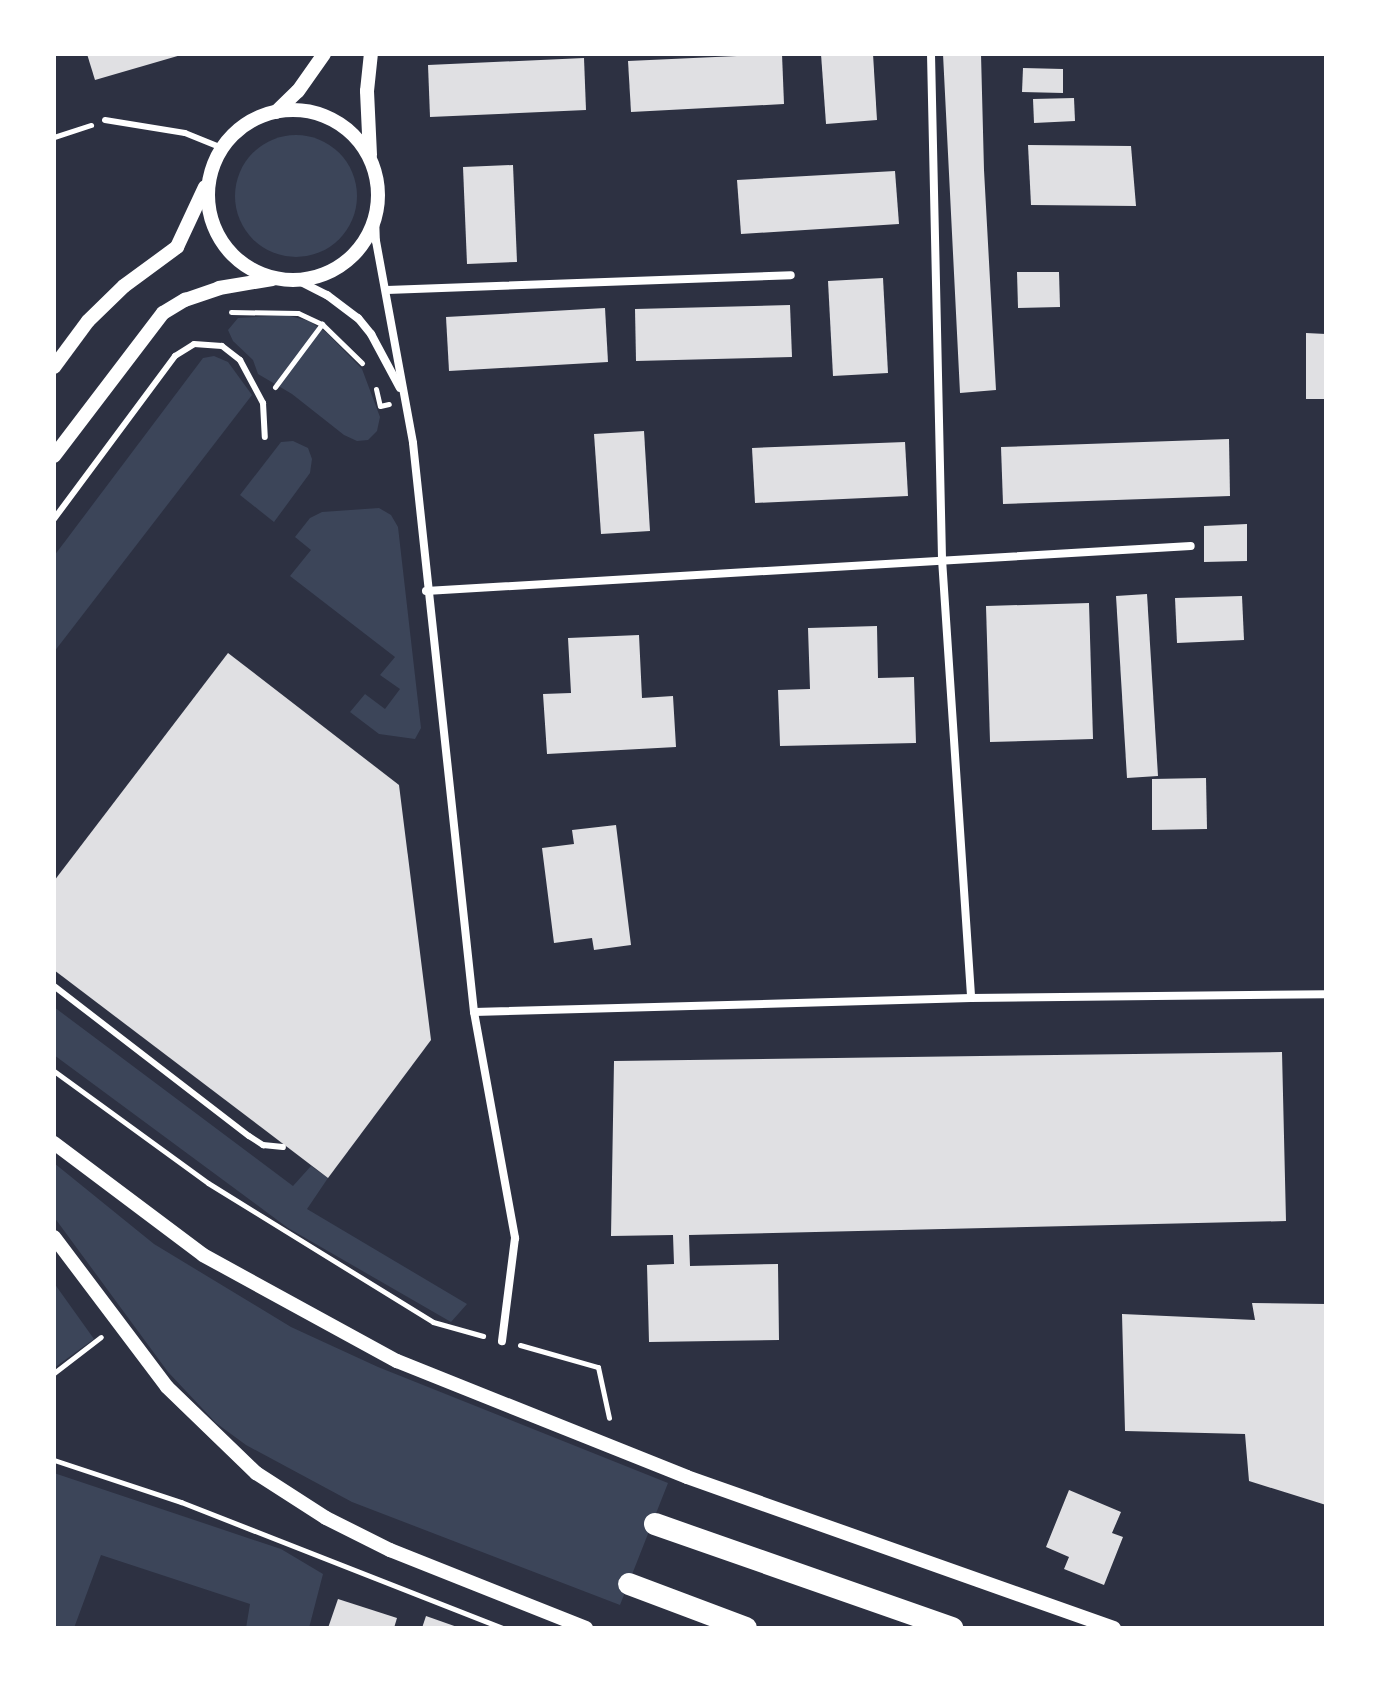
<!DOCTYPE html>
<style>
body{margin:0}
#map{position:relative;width:1380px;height:1682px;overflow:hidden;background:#2d3142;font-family:Barlow,sans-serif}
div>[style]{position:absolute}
.green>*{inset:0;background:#3c4559}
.round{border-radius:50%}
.building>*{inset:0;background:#e0e0e3}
.path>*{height:5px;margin:-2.5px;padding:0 2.5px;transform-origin:2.5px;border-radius:2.5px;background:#fff}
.service>*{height:6px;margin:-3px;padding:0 3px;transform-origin:3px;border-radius:3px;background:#fff}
.minor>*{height:8px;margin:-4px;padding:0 4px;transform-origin:4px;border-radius:4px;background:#fff}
.tertiary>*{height:14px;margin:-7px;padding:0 7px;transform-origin:7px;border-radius:7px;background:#fff}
.tertiary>.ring{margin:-7px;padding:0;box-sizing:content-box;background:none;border:14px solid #fff;border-radius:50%}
.trunk>*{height:22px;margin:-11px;padding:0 11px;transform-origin:11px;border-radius:11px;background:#fff}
span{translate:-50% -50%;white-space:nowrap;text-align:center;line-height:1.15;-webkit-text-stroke:7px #fff;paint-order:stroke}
.frame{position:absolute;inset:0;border:56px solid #fff;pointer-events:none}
</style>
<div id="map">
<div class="green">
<i class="round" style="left:235px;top:135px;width:122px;height:122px"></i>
<i style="clip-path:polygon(286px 315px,309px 321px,327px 333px,362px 369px,380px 417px,377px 431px,368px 440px,357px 441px,344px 435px,292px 394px,258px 374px,253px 360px,233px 341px,228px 330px,238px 318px)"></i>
<i style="clip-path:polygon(214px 356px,228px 362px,252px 395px,54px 652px,54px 556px,203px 358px)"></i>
<i style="clip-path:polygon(293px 441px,308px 448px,312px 459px,310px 473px,274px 522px,240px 495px,281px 442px)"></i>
<i style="clip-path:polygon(379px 508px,391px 515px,398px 527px,421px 728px,415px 739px,379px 734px,350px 712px,365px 694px,385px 709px,400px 689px,380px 675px,395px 657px,290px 576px,311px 550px,295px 537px,310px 518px,322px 512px)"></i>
<i style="clip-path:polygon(54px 1007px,293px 1186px,311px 1166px,328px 1178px,307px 1209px,467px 1304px,451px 1322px,288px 1228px,54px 1055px)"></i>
<i style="clip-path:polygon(54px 1163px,154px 1244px,291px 1327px,378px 1367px,668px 1483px,620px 1605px,352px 1502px,246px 1445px,216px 1423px,168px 1372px,54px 1217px)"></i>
<i style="clip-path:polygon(54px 1283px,94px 1339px,54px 1368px)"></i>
<i style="clip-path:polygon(54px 1473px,281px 1549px,323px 1574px,309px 1628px,246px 1628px,250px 1604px,101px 1555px,74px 1628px,54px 1628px)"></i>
</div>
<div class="building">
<i style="clip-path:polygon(87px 54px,181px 54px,181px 55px,95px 80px)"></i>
<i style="clip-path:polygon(782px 54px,784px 104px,631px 112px,628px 61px)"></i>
<i style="clip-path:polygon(821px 54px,873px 54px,877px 120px,826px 124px)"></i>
<i style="clip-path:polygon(943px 54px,981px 54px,984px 170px,996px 390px,960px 393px)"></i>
<i style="clip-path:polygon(584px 58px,586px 110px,430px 117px,428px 65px)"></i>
<i style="clip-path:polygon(1023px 68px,1063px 69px,1063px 93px,1022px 92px)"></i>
<i style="clip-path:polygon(1074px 98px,1075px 121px,1034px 123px,1033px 99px)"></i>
<i style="clip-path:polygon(1028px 145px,1131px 146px,1136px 206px,1031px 205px)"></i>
<i style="clip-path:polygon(513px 165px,517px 262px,467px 264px,463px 167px)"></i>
<i style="clip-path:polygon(895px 171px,899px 224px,741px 234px,737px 180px)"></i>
<i style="clip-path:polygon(1017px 272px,1059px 272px,1060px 307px,1018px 308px)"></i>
<i style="clip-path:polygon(883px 278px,888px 373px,833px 376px,828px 281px)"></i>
<i style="clip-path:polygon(790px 305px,792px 357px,636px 361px,635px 309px)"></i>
<i style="clip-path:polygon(605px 308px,608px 362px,449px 371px,446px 317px)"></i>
<i style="clip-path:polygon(1306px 333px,1326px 334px,1326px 399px,1306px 399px)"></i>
<i style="clip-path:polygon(644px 431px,650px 531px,601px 534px,594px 434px)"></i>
<i style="clip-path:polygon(1229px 439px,1230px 496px,1003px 504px,1001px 447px)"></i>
<i style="clip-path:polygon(905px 442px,908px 496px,755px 503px,752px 448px)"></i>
<i style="clip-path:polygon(1247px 524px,1247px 561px,1204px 562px,1204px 526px)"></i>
<i style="clip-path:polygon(1147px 594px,1158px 776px,1127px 778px,1116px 596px)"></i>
<i style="clip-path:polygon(1242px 596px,1244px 640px,1177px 643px,1175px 598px)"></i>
<i style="clip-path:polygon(1089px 603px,1093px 739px,990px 742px,986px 606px)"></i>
<i style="clip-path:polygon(877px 626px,878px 678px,914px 677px,916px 743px,780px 746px,778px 690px,810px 689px,808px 628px)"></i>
<i style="clip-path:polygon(639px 635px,642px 698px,673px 696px,676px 747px,547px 754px,543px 694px,571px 693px,568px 638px)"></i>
<i style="clip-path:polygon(228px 653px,399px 785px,431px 1040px,328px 1178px,54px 970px,54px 881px)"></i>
<i style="clip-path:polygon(1206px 778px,1207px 829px,1152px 830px,1152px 779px)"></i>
<i style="clip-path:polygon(616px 825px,631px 945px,594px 950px,592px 938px,554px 943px,542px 848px,574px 844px,572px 830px)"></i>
<i style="clip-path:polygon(1282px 1052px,1286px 1221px,689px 1235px,690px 1266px,778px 1264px,779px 1340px,649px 1342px,647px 1265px,674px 1264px,673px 1235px,611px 1236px,614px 1061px)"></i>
<i style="clip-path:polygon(1252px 1303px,1326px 1304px,1326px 1505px,1249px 1481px,1245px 1434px,1125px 1431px,1122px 1314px,1255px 1320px)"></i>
<i style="clip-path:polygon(1069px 1490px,1121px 1512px,1112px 1533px,1123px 1537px,1104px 1585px,1064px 1569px,1069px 1557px,1046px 1547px)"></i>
<i style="clip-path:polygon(338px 1599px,397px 1618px,394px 1628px,328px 1628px)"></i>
<i style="clip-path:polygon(426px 1616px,460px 1628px,422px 1628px)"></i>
</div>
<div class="path">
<i style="left:54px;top:137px;width:39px;rotate:-18deg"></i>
<i style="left:231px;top:312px;width:67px;rotate:0.9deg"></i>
<i style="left:298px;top:313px;width:26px;rotate:25deg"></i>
<i style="left:322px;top:324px;width:56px;rotate:44.3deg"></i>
<i style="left:275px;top:387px;width:79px;rotate:-53.3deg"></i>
<i style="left:376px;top:389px;width:17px;rotate:77deg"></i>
<i style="left:380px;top:406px;width:9px;rotate:-13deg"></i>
<i style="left:54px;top:1071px;width:190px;rotate:36deg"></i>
<i style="left:208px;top:1183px;width:264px;rotate:31.7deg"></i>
<i style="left:433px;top:1322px;width:52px;rotate:15.6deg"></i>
<i style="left:520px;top:1345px;width:81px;rotate:15.8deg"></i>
<i style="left:598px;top:1367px;width:52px;rotate:77.8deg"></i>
<i style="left:54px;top:1373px;width:59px;rotate:-37.5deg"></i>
<i style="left:54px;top:1460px;width:134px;rotate:18.3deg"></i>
<i style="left:181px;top:1502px;width:345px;rotate:21.4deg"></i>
</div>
<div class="service">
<i style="left:105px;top:120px;width:81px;rotate:9.2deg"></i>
<i style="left:185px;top:133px;width:40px;rotate:22deg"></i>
<i style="left:54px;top:519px;width:203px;rotate:-53.4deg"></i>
<i style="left:175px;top:356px;width:22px;rotate:-32deg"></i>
<i style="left:194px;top:344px;width:28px;rotate:4deg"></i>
<i style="left:222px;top:346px;width:23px;rotate:38deg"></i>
<i style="left:240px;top:360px;width:49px;rotate:61.9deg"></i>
<i style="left:263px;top:403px;width:34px;rotate:87deg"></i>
<i style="left:54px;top:986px;width:246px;rotate:37.6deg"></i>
<i style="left:249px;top:1136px;width:17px;rotate:33deg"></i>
<i style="left:263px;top:1145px;width:20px;rotate:6deg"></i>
</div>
<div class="minor">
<i style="left:931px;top:54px;width:505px;rotate:88.75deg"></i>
<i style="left:942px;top:559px;width:440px;rotate:86.2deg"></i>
<i style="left:375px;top:216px;width:25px;rotate:88deg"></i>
<i style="left:376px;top:241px;width:205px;rotate:79.6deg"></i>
<i style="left:413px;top:443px;width:572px;rotate:83.88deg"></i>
<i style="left:474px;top:1012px;width:230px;rotate:79.7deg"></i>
<i style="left:515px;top:1238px;width:104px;rotate:97.2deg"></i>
<i style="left:297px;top:280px;width:34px;rotate:27deg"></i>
<i style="left:327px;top:295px;width:39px;rotate:37deg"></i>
<i style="left:358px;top:318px;width:21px;rotate:51deg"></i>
<i style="left:371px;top:334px;width:61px;rotate:61.8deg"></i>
<i style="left:387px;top:290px;width:404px;rotate:-2.1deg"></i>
<i style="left:426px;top:591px;width:766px;rotate:-3.37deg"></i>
<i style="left:474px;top:1012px;width:497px;rotate:-1.6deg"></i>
<i style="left:971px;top:998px;width:355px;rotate:-0.6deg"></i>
</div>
<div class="tertiary">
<i class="ring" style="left:208px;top:110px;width:156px;height:156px"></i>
<i style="left:276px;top:112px;width:30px;rotate:-44deg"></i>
<i style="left:298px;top:91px;width:45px;rotate:-54.9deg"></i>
<i style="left:370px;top:155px;width:64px;rotate:-92.7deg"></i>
<i style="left:367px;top:91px;width:37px;rotate:-84deg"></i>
<i style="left:54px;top:367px;width:57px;rotate:-53.5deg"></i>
<i style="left:88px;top:321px;width:50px;rotate:-44.2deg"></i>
<i style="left:124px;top:286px;width:66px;rotate:-36.3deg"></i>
<i style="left:177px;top:247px;width:66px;rotate:-65deg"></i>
<i style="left:54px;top:456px;width:180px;rotate:-52.7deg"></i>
<i style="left:163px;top:313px;width:26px;rotate:-31deg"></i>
<i style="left:185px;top:300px;width:36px;rotate:-19deg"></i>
<i style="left:219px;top:288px;width:54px;rotate:-9.6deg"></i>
<i style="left:54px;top:1143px;width:186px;rotate:36.9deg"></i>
<i style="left:203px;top:1255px;width:221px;rotate:28.7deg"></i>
<i style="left:397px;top:1361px;width:312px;rotate:21.8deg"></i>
<i style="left:687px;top:1477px;width:453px;rotate:19.5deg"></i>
<i style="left:54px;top:1237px;width:188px;rotate:53deg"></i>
<i style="left:167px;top:1387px;width:124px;rotate:44deg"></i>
<i style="left:256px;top:1473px;width:83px;rotate:32.7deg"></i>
<i style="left:326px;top:1518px;width:72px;rotate:26.6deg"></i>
<i style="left:390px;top:1550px;width:211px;rotate:21.7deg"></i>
</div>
<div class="trunk">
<i style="left:655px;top:1524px;width:315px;rotate:19.3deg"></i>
<i style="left:629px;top:1584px;width:125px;rotate:20.6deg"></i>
</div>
<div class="frame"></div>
</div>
